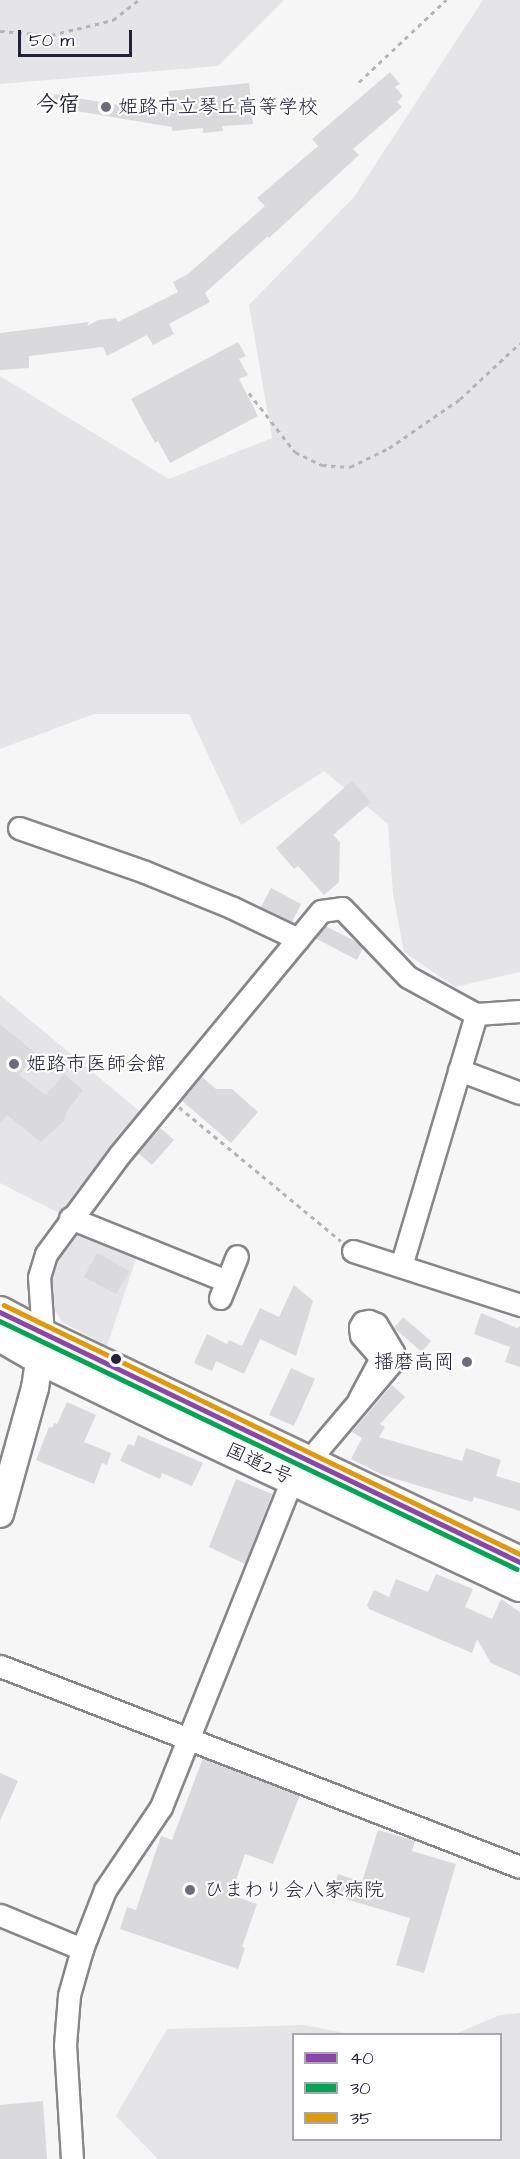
<!DOCTYPE html>
<meta charset="utf-8">
<style>
body{margin:0}
#map{position:relative;width:520px;height:2159px;overflow:hidden;background:#f6f6f7;font-family:"Architects Daughter","Klee One",sans-serif}
div>[style]{position:absolute}
.built>*{inset:0;background:#e5e5e8}
.building>*{inset:0;background:#dadadd}
.path>*{height:3px;margin-top:-1.5px;transform-origin:0;background:repeating-linear-gradient(90deg,#b5b5b9 0 4.5px,transparent 0 9px)}
.roads{filter:drop-shadow(2px 0 #86868b) drop-shadow(-2px 0 #86868b) drop-shadow(0 2px #86868b) drop-shadow(0 -2px #86868b)}
.minor>*{height:21px;margin:-10.5px;padding:0 10.5px;transform-origin:10.5px;border-radius:10.5px;background:#fefefe}
.major>*{height:26px;margin:-13px;padding:0 13px;transform-origin:13px;border-radius:13px;background:#fefefe}
.highway>*{height:30px;margin:-15px;padding:0 15px;transform-origin:15px;border-radius:15px;background:#fefefe}
.bus-1>*{height:4.5px;margin:-2.25px;padding:0 2.25px;transform-origin:2.25px;border-radius:2.25px;background:#8e44ad}
.bus-2>*{height:4.5px;margin:-2.25px;padding:0 2.25px;transform-origin:2.25px;border-radius:2.25px;background:#00a651}
.bus-3>*{height:4.5px;margin:-2.25px;padding:0 2.25px;transform-origin:2.25px;border-radius:2.25px;background:#e29906}
.dots>*{width:16px;height:16px;translate:-50% -50%;box-sizing:border-box;border:3px solid #fff;border-radius:50%}
span{translate:-50% -50%;white-space:nowrap;text-align:center;line-height:1.15;-webkit-text-stroke:4.5px #fff;paint-order:stroke}
.poi-label{font-size:20px;color:#22223b}
.left{translate:0 -50%;text-align:left}
.right{translate:-100% -50%;text-align:right}
.street-label{font-size:20px;color:#22223b}
.quarter-label{font-size:22px;color:#22223b;font-weight:700}
.legend{position:absolute;left:292px;top:2033px;width:210px;height:108px;box-sizing:border-box;background:#fff;border:2px solid #a7a7b1;margin:0;padding:8px 10px;list-style:none;font-size:18px;color:#22223b}
.legend li{display:flex;align-items:center;gap:12px;height:30px}
.legend b{width:30px;border:2px solid #a7a7b1}
.scale{position:absolute;left:18px;top:30px;width:114px;height:27px;box-sizing:border-box;border:3px solid #22223b;border-top:0;padding-left:8px;font-size:18px;line-height:21px;white-space:nowrap;color:#22223b;-webkit-text-stroke:4px #fff;paint-order:stroke}
</style>
<div id="map">
<div class="built">
<i style="clip-path:polygon(0 0,284px 0,218px 66px,0 84px)"></i>
<i style="clip-path:polygon(483px 0,520px 0,520px 972px,455px 987px,404px 952px,393px 894px,388px 824px,324px 771px,241px 825px,189px 714px,94px 714px,0 749px,0 376px,169px 479px,272px 438px,249px 305px,354px 197px)"></i>
<i style="clip-path:polygon(0 995px,143px 1114px,61px 1214px,0 1183px)"></i>
<i style="clip-path:polygon(82px 1232px,138px 1253px,107px 1346px,62px 1322px,52px 1305px,50px 1265px,69px 1234px)"></i>
<i style="clip-path:polygon(520px 2013px,520px 2159px,158px 2159px,116px 2116px,167px 2029px,304px 2025px,350px 2034px,294px 2034px,294px 2140px,500px 2140px,500px 2034px,455px 2034px,500px 2015px)"></i>
</div>
<div class="building">
<i style="clip-path:polygon(390px 72px,400px 84px,395px 87px,403px 96px,397px 102px,402px 107px,353px 149px,359px 155px,269px 238px,268px 236px,205px 293px,210px 302px,169px 324px,174px 334px,153px 345px,147px 335px,107px 356px,103px 347px,29px 356px,29px 368px,0 370px,0 333px,89px 322px,87px 326px,98px 320px,116px 318px,118px 322px,178px 292px,173px 282px,188px 274px,265px 206px,257px 198px,318px 146px,312px 139px)"></i>
<i style="clip-path:polygon(249px 83px,253px 124px,222px 126px,223px 131px,203px 133px,203px 128px,172px 131px,172px 127px,52px 107px,54px 94px,171px 114px,169px 91px)"></i>
<i style="clip-path:polygon(238px 342px,246px 356px,239px 359px,248px 375px,239px 379px,258px 416px,170px 463px,158px 441px,155px 443px,131px 399px)"></i>
<i style="clip-path:polygon(352px 781px,371px 802px,333px 835px,340px 842px,339px 882px,324px 895px,298px 866px,294px 869px,276px 848px)"></i>
<i style="clip-path:polygon(271px 888px,301px 904px,292px 922px,261px 907px)"></i>
<i style="clip-path:polygon(325px 926px,357px 942px,363px 948px,357px 960px,315px 938px)"></i>
<i style="clip-path:polygon(0 1024px,35px 1053px,19px 1075px,46px 1095px,64px 1074px,83px 1090px,67px 1111px,64px 1121px,41px 1142px,7px 1115px,0 1123px)"></i>
<i style="clip-path:polygon(201px 1076px,216px 1089px,232px 1089px,258px 1112px,231px 1143px,181px 1100px)"></i>
<i style="clip-path:polygon(159px 1127px,174px 1140px,152px 1165px,138px 1153px)"></i>
<i style="clip-path:polygon(97px 1253px,130px 1271px,116px 1294px,84px 1277px)"></i>
<i style="clip-path:polygon(294px 1285px,313px 1301px,296px 1356px,260px 1339px,244px 1374px,216px 1361px,212px 1371px,194px 1363px,207px 1334px,227px 1344px,229px 1340px,242px 1346px,260px 1308px,279px 1317px)"></i>
<i style="clip-path:polygon(481px 1313px,517px 1328px,520px 1326px,520px 1367px,505px 1362px,510px 1347px,474px 1334px)"></i>
<i style="clip-path:polygon(403px 1317px,431px 1341px,422px 1352px,394px 1328px)"></i>
<i style="clip-path:polygon(291px 1368px,315px 1379px,294px 1426px,269px 1415px)"></i>
<i style="clip-path:polygon(392px 1385px,405px 1397px,380px 1424px,385px 1427px,379px 1437px,462px 1461px,466px 1448px,501px 1460px,496px 1476px,520px 1483px,520px 1511px,474px 1497px,472px 1502px,383px 1475px,351px 1459px,362px 1438px,352px 1432px)"></i>
<i style="clip-path:polygon(67px 1402px,96px 1415px,84px 1442px,111px 1453px,107px 1465px,102px 1463px,94px 1484px,36px 1460px,49px 1427px,52px 1428px,54px 1423px,57px 1424px)"></i>
<i style="clip-path:polygon(138px 1435px,203px 1463px,192px 1486px,162px 1473px,160px 1479px,120px 1461px,128px 1444px,134px 1446px)"></i>
<i style="clip-path:polygon(236px 1479px,272px 1494px,245px 1564px,209px 1547px)"></i>
<i style="clip-path:polygon(436px 1574px,473px 1589px,465px 1607px,492px 1619px,501px 1599px,520px 1612px,520px 1676px,491px 1663px,477px 1639px,472px 1653px,369px 1609px,367px 1605px,374px 1590px,389px 1597px,396px 1579px,428px 1592px)"></i>
<i style="clip-path:polygon(203px 1758px,300px 1795px,273px 1864px,245px 1854px,231px 1895px,257px 1904px,242px 1947px,245px 1948px,238px 1969px,120px 1929px,127px 1907px,136px 1910px,161px 1836px,172px 1840px)"></i>
<i style="clip-path:polygon(0 1773px,18px 1781px,0 1821px)"></i>
<i style="clip-path:polygon(378px 1830px,415px 1841px,412px 1851px,456px 1864px,424px 1973px,396px 1965px,410px 1918px,332px 1895px,338px 1874px,362px 1882px)"></i>
<i style="clip-path:polygon(43px 2101px,47px 2159px,0 2159px,0 2105px)"></i>
</div>
<div class="path">
<i style="left:0;top:31px;width:51px;rotate:4.5deg"></i>
<i style="left:51px;top:35px;width:64px;rotate:-13.6deg"></i>
<i style="left:113px;top:20px;width:33px;rotate:-38deg"></i>
<i style="left:359px;top:82px;width:120px;rotate:-43.3deg"></i>
<i style="left:249px;top:393px;width:75px;rotate:52.1deg"></i>
<i style="left:295px;top:452px;width:30px;rotate:26deg"></i>
<i style="left:322px;top:465px;width:28px;rotate:4deg"></i>
<i style="left:350px;top:467px;width:43px;rotate:-26deg"></i>
<i style="left:389px;top:448px;width:86px;rotate:-34.6deg"></i>
<i style="left:460px;top:399px;width:82px;rotate:-43deg"></i>
<i style="left:179px;top:1107px;width:210px;rotate:39.6deg"></i>
</div>
<div class="roads">
<div class="minor">
<i style="left:19px;top:828px;width:133px;rotate:19.2deg"></i>
<i style="left:145px;top:872px;width:95px;rotate:22.2deg"></i>
<i style="left:233px;top:908px;width:72px;rotate:25.5deg"></i>
<i style="left:459px;top:1070px;width:65px;rotate:20.7deg"></i>
<i style="left:70px;top:1218px;width:169px;rotate:21.9deg"></i>
<i style="left:353px;top:1251px;width:176px;rotate:17.9deg"></i>
<i style="left:401px;top:1266px;width:263px;rotate:-73.4deg"></i>
<i style="left:220px;top:1298px;width:45px;rotate:-68deg"></i>
<i style="left:43px;top:1335px;width:58px;rotate:-93.9deg"></i>
<i style="left:39px;top:1277px;width:24px;rotate:-73deg"></i>
<i style="left:46px;top:1254px;width:124px;rotate:-53.5deg"></i>
<i style="left:120px;top:1154px;width:315px;rotate:-50.4deg"></i>
<i style="left:321px;top:911px;width:21px;rotate:-8deg"></i>
<i style="left:342px;top:908px;width:95px;rotate:46.3deg"></i>
<i style="left:408px;top:977px;width:77px;rotate:28.6deg"></i>
<i style="left:476px;top:1014px;width:44px;rotate:-3.9deg"></i>
<i style="left:0;top:1666px;width:557px;rotate:21.13deg"></i>
<i style="left:0;top:1915px;width:89px;rotate:22.5deg"></i>
<i style="left:72px;top:2159px;width:114px;rotate:-93.5deg"></i>
<i style="left:65px;top:2045px;width:50px;rotate:-85.4deg"></i>
<i style="left:69px;top:1995px;width:48px;rotate:-74.2deg"></i>
<i style="left:82px;top:1949px;width:63px;rotate:-68.7deg"></i>
<i style="left:105px;top:1890px;width:100px;rotate:-56deg"></i>
<i style="left:161px;top:1807px;width:352px;rotate:-68.2deg"></i>
<i style="left:292px;top:1480px;width:155px;rotate:-49.7deg"></i>
<i style="left:392px;top:1362px;width:10px;rotate:-84deg"></i>
<i style="left:393px;top:1352px;width:33px;rotate:-121deg"></i>
<i style="left:376px;top:1324px;width:8px;rotate:-157deg"></i>
<i style="left:369px;top:1321px;width:6px;rotate:171deg"></i>
<i style="left:363px;top:1322px;width:6px;rotate:121deg"></i>
<i style="left:360px;top:1327px;width:8px;rotate:83deg"></i>
<i style="left:361px;top:1335px;width:30px;rotate:49deg"></i>
<i style="left:381px;top:1358px;width:47px;rotate:118.2deg"></i>
</div>
<div class="major">
<i style="left:0;top:1514px;width:131px;rotate:-74.5deg"></i>
<i style="left:35px;top:1388px;width:47px;rotate:-81.3deg"></i>
</div>
<div class="highway">
<i style="left:0;top:1312px;width:49px;rotate:28.1deg"></i>
<i style="left:43px;top:1335px;width:528px;rotate:25.45deg"></i>
<i style="left:0;top:1336px;width:46px;rotate:29.9deg"></i>
<i style="left:40px;top:1359px;width:149px;rotate:25.9deg"></i>
<i style="left:174px;top:1424px;width:382px;rotate:25.1deg"></i>
</div>
</div>
<div class="bus-1">
<i style="left:0;top:1312px;width:577px;rotate:25.68deg"></i>
</div>
<div class="bus-2">
<i style="left:0;top:1321px;width:573px;rotate:25.63deg"></i>
</div>
<div class="bus-3">
<i style="left:4px;top:1305px;width:573px;rotate:25.76deg"></i>
</div>
<div class="dots">
<i style="left:106px;top:107px;background:#6c6c7d"></i>
<i style="left:14px;top:1064px;background:#6c6c7d"></i>
<i style="left:116px;top:1359px;background:#22223b"></i>
<i style="left:467px;top:1362px;background:#6c6c7d"></i>
<i style="left:190px;top:1890px;background:#6c6c7d"></i>
</div>
<div class="poi-label">
<span class="left" style="left:118px;top:107px">姫路市立琴丘高等学校</span>
<span class="left" style="left:26px;top:1064px">姫路市医師会館</span>
<span class="right" style="left:454px;top:1362px">播磨高岡</span>
<span class="left" style="left:204px;top:1890px">ひまわり会八家病院</span>
</div>
<div class="street-label">
<span style="left:259px;top:1464px;rotate:25deg">国道2号</span>
</div>
<div class="quarter-label">
<span style="left:58px;top:105px">今宿</span>
</div>
<ul class="legend">
<li><b style="height:8px;background:#8e44ad"></b>40</li>
<li><b style="height:8px;background:#00a651"></b>30</li>
<li><b style="height:8px;background:#e29906"></b>35</li>
</ul>
<div class="scale">50 m</div>
</div>
